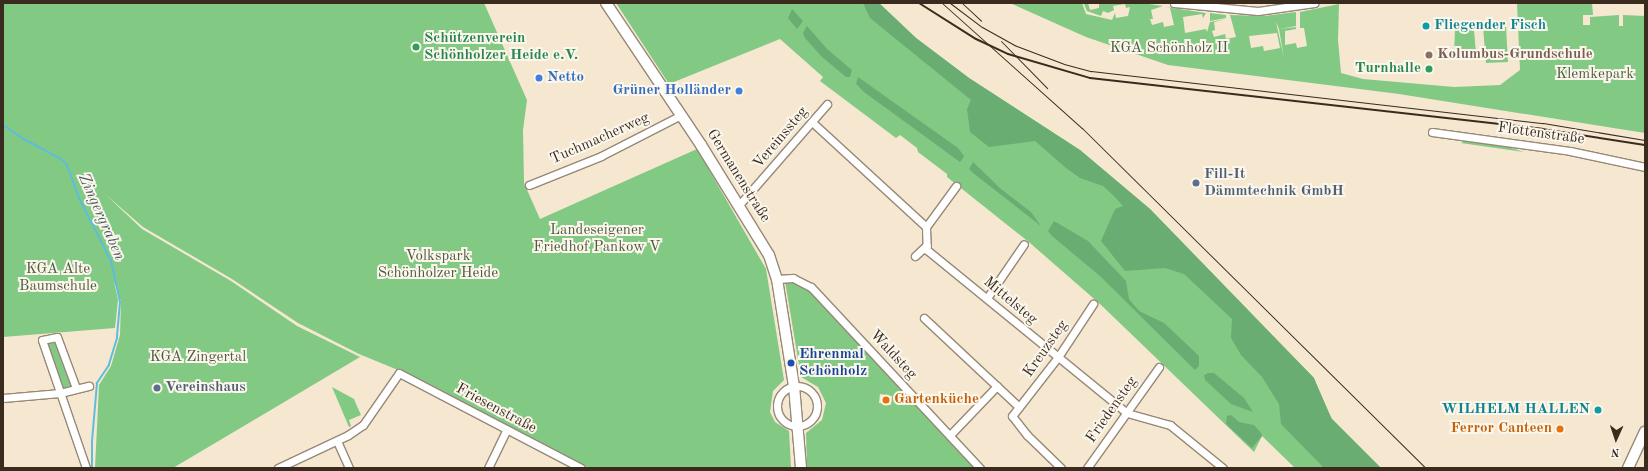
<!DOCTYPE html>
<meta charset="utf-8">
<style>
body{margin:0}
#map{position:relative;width:1648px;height:471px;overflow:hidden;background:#f5e7d0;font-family:"Old Standard TT",serif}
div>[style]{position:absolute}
.green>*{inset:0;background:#82c984}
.forest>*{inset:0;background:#69ad72}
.stream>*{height:2px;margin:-1px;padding:0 1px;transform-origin:1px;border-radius:1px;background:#5ebddc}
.roads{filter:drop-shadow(1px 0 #988877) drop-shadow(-1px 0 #988877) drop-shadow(0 1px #988877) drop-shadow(0 -1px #988877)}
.street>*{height:7px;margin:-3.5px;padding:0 3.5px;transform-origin:3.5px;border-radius:3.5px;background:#fff}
.street>.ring{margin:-3.5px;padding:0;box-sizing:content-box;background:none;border:7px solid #fff;border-radius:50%}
.secondary>*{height:10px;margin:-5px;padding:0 5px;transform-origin:5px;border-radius:5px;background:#fff}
.tram>*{height:1px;margin:-0.5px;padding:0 0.5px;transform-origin:0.5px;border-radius:0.5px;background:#3b2a1e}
.rail>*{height:2px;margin:-1px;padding:0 1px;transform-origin:1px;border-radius:1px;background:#3b2a1e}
.dots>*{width:11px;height:11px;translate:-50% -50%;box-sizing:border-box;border:2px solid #fbf7ec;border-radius:50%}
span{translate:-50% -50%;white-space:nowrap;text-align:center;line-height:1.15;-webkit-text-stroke:4px #fbf7ec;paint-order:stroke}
.culture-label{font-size:15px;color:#0d838f;font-weight:700}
.left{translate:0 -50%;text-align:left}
.right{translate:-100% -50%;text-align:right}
.leisure-label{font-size:15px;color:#27864d;font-weight:700}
.park-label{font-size:15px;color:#505a3d}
.education-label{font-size:15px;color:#785e54;font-weight:700}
.shop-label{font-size:15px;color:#366cbe;font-weight:700}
.street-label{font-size:15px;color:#3b2a1e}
.service-label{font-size:15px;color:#4e5e75;font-weight:700}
.transit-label{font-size:15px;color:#164399;font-weight:700}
.food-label{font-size:15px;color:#c56008;font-weight:700}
.water-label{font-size:16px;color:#475d60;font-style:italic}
.frame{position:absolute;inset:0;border:4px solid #3b2a1e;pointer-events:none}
.north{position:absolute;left:1596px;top:419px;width:40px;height:40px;-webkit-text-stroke:3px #fbf7ec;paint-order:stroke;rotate:183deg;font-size:11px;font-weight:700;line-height:16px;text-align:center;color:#3b2a1e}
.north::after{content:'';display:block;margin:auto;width:14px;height:18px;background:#3b2a1e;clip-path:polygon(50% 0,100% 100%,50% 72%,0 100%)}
</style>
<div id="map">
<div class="green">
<i style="clip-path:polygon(3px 3px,484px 3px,527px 100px,523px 130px,524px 183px,540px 219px,697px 149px,766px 269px,784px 380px,773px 391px,770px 412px,775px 422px,789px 431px,791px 468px,589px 468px,398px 370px,359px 354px,298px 323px,232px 279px,143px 227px,105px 194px,142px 229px,231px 281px,297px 326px,360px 357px,173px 468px,95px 468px,99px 385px,111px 366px,120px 335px,121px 301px,114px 281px,118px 300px,115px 328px,3px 337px)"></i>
<i style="clip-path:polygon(616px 3px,879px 3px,916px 38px,969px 78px,1080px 150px,1150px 209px,1313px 377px,1332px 419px,1381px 468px,1295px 468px,1262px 436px,1254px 452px,1100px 304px,1030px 243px,947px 177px,947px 174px,918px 152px,917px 148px,900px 135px,896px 138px,820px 81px,823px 77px,780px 39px,669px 84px)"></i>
<i style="clip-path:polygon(evenodd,1010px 3px,1082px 3px,1086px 14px,1112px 20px,1115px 13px,1116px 18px,1128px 16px,1130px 7px,1126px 8px,1125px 4px,1113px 6px,1114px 10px,1108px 13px,1103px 11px,1101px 16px,1087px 11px,1084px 4px,1088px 3px,1090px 10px,1099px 8px,1099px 3px,1142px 3px,1163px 6px,1151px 10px,1153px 19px,1150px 19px,1152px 25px,1163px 22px,1164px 27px,1174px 25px,1170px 8px,1166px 7px,1206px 13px,1203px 18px,1202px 14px,1183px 17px,1185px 33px,1206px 29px,1207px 32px,1210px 22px,1226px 19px,1214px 22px,1215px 30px,1212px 31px,1214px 37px,1225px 34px,1226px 39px,1236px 37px,1230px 15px,1264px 16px,1296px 12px,1296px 26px,1279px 29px,1276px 22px,1284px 58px,1279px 29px,1296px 27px,1296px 29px,1285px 31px,1285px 45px,1296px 43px,1297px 48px,1307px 46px,1304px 28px,1300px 28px,1300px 12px,1339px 4px,1338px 40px,1341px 73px,1363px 79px,1454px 87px,1500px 85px,1520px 70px,1517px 3px,1592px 3px,1593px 15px,1583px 15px,1583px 25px,1590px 25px,1590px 17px,1619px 15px,1619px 26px,1623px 26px,1623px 15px,1645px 16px,1645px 133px,1399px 94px,1168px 65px,1086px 37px,1010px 3px,1277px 33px,1280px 48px,1264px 51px,1263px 46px,1251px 48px,1249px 36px,1277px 33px)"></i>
<i style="clip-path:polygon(1210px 13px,1226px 15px,1226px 18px,1210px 21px)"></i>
<i style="clip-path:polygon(1483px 27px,1506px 27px,1508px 62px,1486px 63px)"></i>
<i style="clip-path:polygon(1455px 29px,1474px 30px,1476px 54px,1454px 54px)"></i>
<i style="clip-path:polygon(1465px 140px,1470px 142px,1499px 144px,1524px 152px,1461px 143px)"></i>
<i style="clip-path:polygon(evenodd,785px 281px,795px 282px,812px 290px,977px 468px,807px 468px,806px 433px,822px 420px,826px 403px,818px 387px,801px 377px,785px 281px,880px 394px,892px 396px,891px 405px,879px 403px,880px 394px)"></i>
<i style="clip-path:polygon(55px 339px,72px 385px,64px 389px,44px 341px)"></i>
<i style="clip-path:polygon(332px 387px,354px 399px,356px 404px,361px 415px,349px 420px,351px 426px,349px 427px)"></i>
</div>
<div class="forest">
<i style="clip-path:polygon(863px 3px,879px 3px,916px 38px,969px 78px,1080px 150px,1150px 209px,1314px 378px,1331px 418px,1381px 468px,1324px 468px,1281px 424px,1279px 404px,1262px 377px,1241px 355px,1231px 338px,1232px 319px,1184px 274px,1165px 268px,1125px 271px,1101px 241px,1115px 209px,1123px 206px,1113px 195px,1103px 186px,1080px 178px,1066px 168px,1035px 141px,989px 147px,970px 132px,967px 109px,971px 100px,870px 18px)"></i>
<i style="clip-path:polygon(792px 9px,803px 21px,797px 29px,788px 18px)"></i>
<i style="clip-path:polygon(807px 26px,827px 49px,852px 70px,850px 77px,846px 77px,821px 56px,805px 38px,803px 33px)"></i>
<i style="clip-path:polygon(858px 77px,958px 148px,964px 156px,962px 160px,960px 162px,864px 92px,856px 84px)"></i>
<i style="clip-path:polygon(973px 162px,1001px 189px,1031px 212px,1041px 226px,973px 173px,969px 169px)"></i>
<i style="clip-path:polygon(1054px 221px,1088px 241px,1126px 281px,1129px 299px,1139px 311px,1164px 323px,1199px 356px,1199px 366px,1195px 370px,1100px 276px,1052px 236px,1048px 231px)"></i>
<i style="clip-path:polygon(1208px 373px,1214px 373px,1244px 398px,1253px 412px,1231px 404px,1205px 380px,1204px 375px)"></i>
<i style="clip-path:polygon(1231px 415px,1239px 422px,1254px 425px,1261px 433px,1262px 436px,1252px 448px,1226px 424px,1227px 416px)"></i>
</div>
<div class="stream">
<i style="left:3px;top:125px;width:23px;rotate:34deg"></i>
<i style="left:22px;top:138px;width:44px;rotate:28.3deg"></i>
<i style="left:61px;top:159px;width:8px;rotate:45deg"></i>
<i style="left:67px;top:165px;width:35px;rotate:70deg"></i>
<i style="left:79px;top:198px;width:71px;rotate:63.1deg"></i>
<i style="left:111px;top:261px;width:42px;rotate:77.6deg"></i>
<i style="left:120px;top:302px;width:36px;rotate:95deg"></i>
<i style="left:117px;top:338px;width:28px;rotate:107deg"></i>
<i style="left:109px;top:365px;width:22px;rotate:124deg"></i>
<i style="left:97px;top:383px;width:58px;rotate:94.9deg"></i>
<i style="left:92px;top:441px;width:27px;rotate:90deg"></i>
</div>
<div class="roads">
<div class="street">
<i style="left:1174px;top:3px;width:84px;rotate:5.4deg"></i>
<i style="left:1258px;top:11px;width:57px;rotate:-8.1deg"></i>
<i style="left:812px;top:122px;width:155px;rotate:42.6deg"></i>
<i style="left:926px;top:227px;width:23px;rotate:88deg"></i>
<i style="left:927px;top:250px;width:258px;rotate:39.2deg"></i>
<i style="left:1127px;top:413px;width:45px;rotate:15.6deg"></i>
<i style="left:1170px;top:425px;width:68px;rotate:39.1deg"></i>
<i style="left:1432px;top:132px;width:139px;rotate:7.8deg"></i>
<i style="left:1570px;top:151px;width:77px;rotate:12deg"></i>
<i style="left:529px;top:185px;width:78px;rotate:-21.9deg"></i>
<i style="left:601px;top:156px;width:90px;rotate:-27.1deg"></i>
<i style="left:739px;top:205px;width:134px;rotate:-48.9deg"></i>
<i style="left:926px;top:227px;width:51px;rotate:-53.8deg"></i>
<i style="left:915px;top:256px;width:16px;rotate:-43deg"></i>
<i style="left:777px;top:279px;width:16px;rotate:-4deg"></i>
<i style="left:793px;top:278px;width:20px;rotate:27deg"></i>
<i style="left:811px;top:287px;width:248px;rotate:47deg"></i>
<i style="left:987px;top:298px;width:65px;rotate:-55.6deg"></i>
<i style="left:924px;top:318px;width:130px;rotate:43.1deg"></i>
<i class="ring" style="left:777px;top:386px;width:33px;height:33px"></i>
<i style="left:76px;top:388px;width:54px;rotate:-110.4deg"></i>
<i style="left:57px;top:337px;width:15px;rotate:169deg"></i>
<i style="left:42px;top:340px;width:135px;rotate:71deg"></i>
<i style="left:3px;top:398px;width:57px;rotate:-5deg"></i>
<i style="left:60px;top:393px;width:30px;rotate:-14deg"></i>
<i style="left:950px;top:435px;width:68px;rotate:-46.2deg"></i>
<i style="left:337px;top:441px;width:30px;rotate:66deg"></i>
<i style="left:278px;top:468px;width:77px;rotate:-25.2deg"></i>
<i style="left:348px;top:435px;width:18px;rotate:-34deg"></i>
<i style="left:363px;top:425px;width:63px;rotate:-55.3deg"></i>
<i style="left:399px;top:373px;width:205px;rotate:27.6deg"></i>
<i style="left:488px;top:468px;width:41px;rotate:-64.1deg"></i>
<i style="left:1061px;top:468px;width:47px;rotate:-135.9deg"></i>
<i style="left:1027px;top:435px;width:24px;rotate:-128deg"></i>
<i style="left:1012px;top:416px;width:75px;rotate:-52.1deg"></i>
<i style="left:1058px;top:357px;width:64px;rotate:-56.6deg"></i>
<i style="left:1087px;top:468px;width:124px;rotate:-54.5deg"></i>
</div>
<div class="secondary">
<i style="left:606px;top:3px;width:171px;rotate:56.2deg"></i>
<i style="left:701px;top:145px;width:129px;rotate:58.3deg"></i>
<i style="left:769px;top:255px;width:25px;rotate:72deg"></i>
<i style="left:777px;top:279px;width:108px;rotate:81deg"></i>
<i style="left:794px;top:386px;width:82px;rotate:85.1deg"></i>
<i style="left:1628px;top:468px;width:40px;rotate:-65deg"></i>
</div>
</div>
<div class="tram">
<i style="left:942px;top:3px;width:188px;rotate:41.8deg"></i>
<i style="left:1082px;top:128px;width:484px;rotate:44.7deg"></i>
<i style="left:950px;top:3px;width:40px;rotate:37deg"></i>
<i style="left:982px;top:27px;width:37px;rotate:29deg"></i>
<i style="left:1014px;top:45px;width:53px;rotate:20.8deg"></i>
<i style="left:1064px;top:64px;width:28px;rotate:15deg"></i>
<i style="left:1091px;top:71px;width:455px;rotate:6.6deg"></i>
<i style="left:1543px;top:123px;width:103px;rotate:9.5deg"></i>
<i style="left:962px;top:3px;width:26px;rotate:43deg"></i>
<i style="left:1001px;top:41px;width:66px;rotate:45.6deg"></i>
</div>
<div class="rail">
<i style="left:919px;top:3px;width:67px;rotate:32.3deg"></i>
<i style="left:976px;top:39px;width:35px;rotate:25deg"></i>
<i style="left:1008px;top:54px;width:85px;rotate:16.3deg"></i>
<i style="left:1090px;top:78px;width:455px;rotate:6.4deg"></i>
<i style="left:1542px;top:129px;width:104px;rotate:8.8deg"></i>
</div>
<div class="dots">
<i style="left:1426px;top:26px;background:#0f9aa8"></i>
<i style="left:416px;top:47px;background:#2e9e5b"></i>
<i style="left:1429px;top:55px;background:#8d6e63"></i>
<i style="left:1429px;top:69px;background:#2e9e5b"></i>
<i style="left:539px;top:78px;background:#3f7fe0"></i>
<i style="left:739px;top:91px;background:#3f7fe0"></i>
<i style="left:1196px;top:183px;background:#5c6f8a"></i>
<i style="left:791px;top:363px;background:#1a4fb4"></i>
<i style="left:157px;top:388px;background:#5c6f8a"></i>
<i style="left:886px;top:400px;background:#e8710a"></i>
<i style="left:1598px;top:410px;background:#0f9aa8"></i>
<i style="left:1560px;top:429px;background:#e8710a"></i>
</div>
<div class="culture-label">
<span class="left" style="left:1434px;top:26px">Fliegender Fisch</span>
<span class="right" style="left:1590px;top:410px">WILHELM HALLEN</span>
</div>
<div class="leisure-label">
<span class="left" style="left:424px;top:47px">Schützenverein<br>Schönholzer Heide e.V.</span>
<span class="right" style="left:1421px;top:69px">Turnhalle</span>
</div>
<div class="park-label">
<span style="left:1169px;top:49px">KGA Schönholz II</span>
<span style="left:1595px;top:75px">Klemkepark</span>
<span style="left:597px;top:239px">Landeseigener<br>Friedhof Pankow V</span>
<span style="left:438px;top:265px">Volkspark<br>Schönholzer Heide</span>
<span style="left:58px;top:278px">KGA Alte<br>Baumschule</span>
<span style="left:198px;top:358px">KGA Zingertal</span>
</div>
<div class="education-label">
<span class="left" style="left:1437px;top:55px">Kolumbus-Grundschule</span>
</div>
<div class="shop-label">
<span class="left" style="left:547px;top:78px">Netto</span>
<span class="right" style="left:731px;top:91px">Grüner Holländer</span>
</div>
<div class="street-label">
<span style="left:1541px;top:134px;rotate:8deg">Flottenstraße</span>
<span style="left:781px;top:138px;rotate:-50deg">Vereinssteg</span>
<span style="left:600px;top:139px;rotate:-24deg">Tuchmacherweg</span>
<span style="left:738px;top:176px;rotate:58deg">Germanenstraße</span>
<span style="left:1010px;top:301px;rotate:40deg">Mittelsteg</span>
<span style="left:1046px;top:349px;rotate:-55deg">Kreuzsteg</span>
<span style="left:893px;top:355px;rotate:47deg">Waldsteg</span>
<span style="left:496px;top:409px;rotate:28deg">Friesenstraße</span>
<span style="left:1112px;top:410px;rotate:-55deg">Friedensteg</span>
</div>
<div class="service-label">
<span class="left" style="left:1204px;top:183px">Fill-It<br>Dämmtechnik GmbH</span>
<span class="left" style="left:165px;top:388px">Vereinshaus</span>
</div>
<div class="transit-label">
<span class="left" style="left:799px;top:363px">Ehrenmal<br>Schönholz</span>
</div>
<div class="food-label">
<span class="left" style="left:894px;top:400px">Gartenküche</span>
<span class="right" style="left:1552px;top:429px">Ferror Canteen</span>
</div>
<div class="water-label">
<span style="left:101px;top:217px;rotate:66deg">Zingergraben</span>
</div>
<div class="frame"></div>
<div class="north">N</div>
</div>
